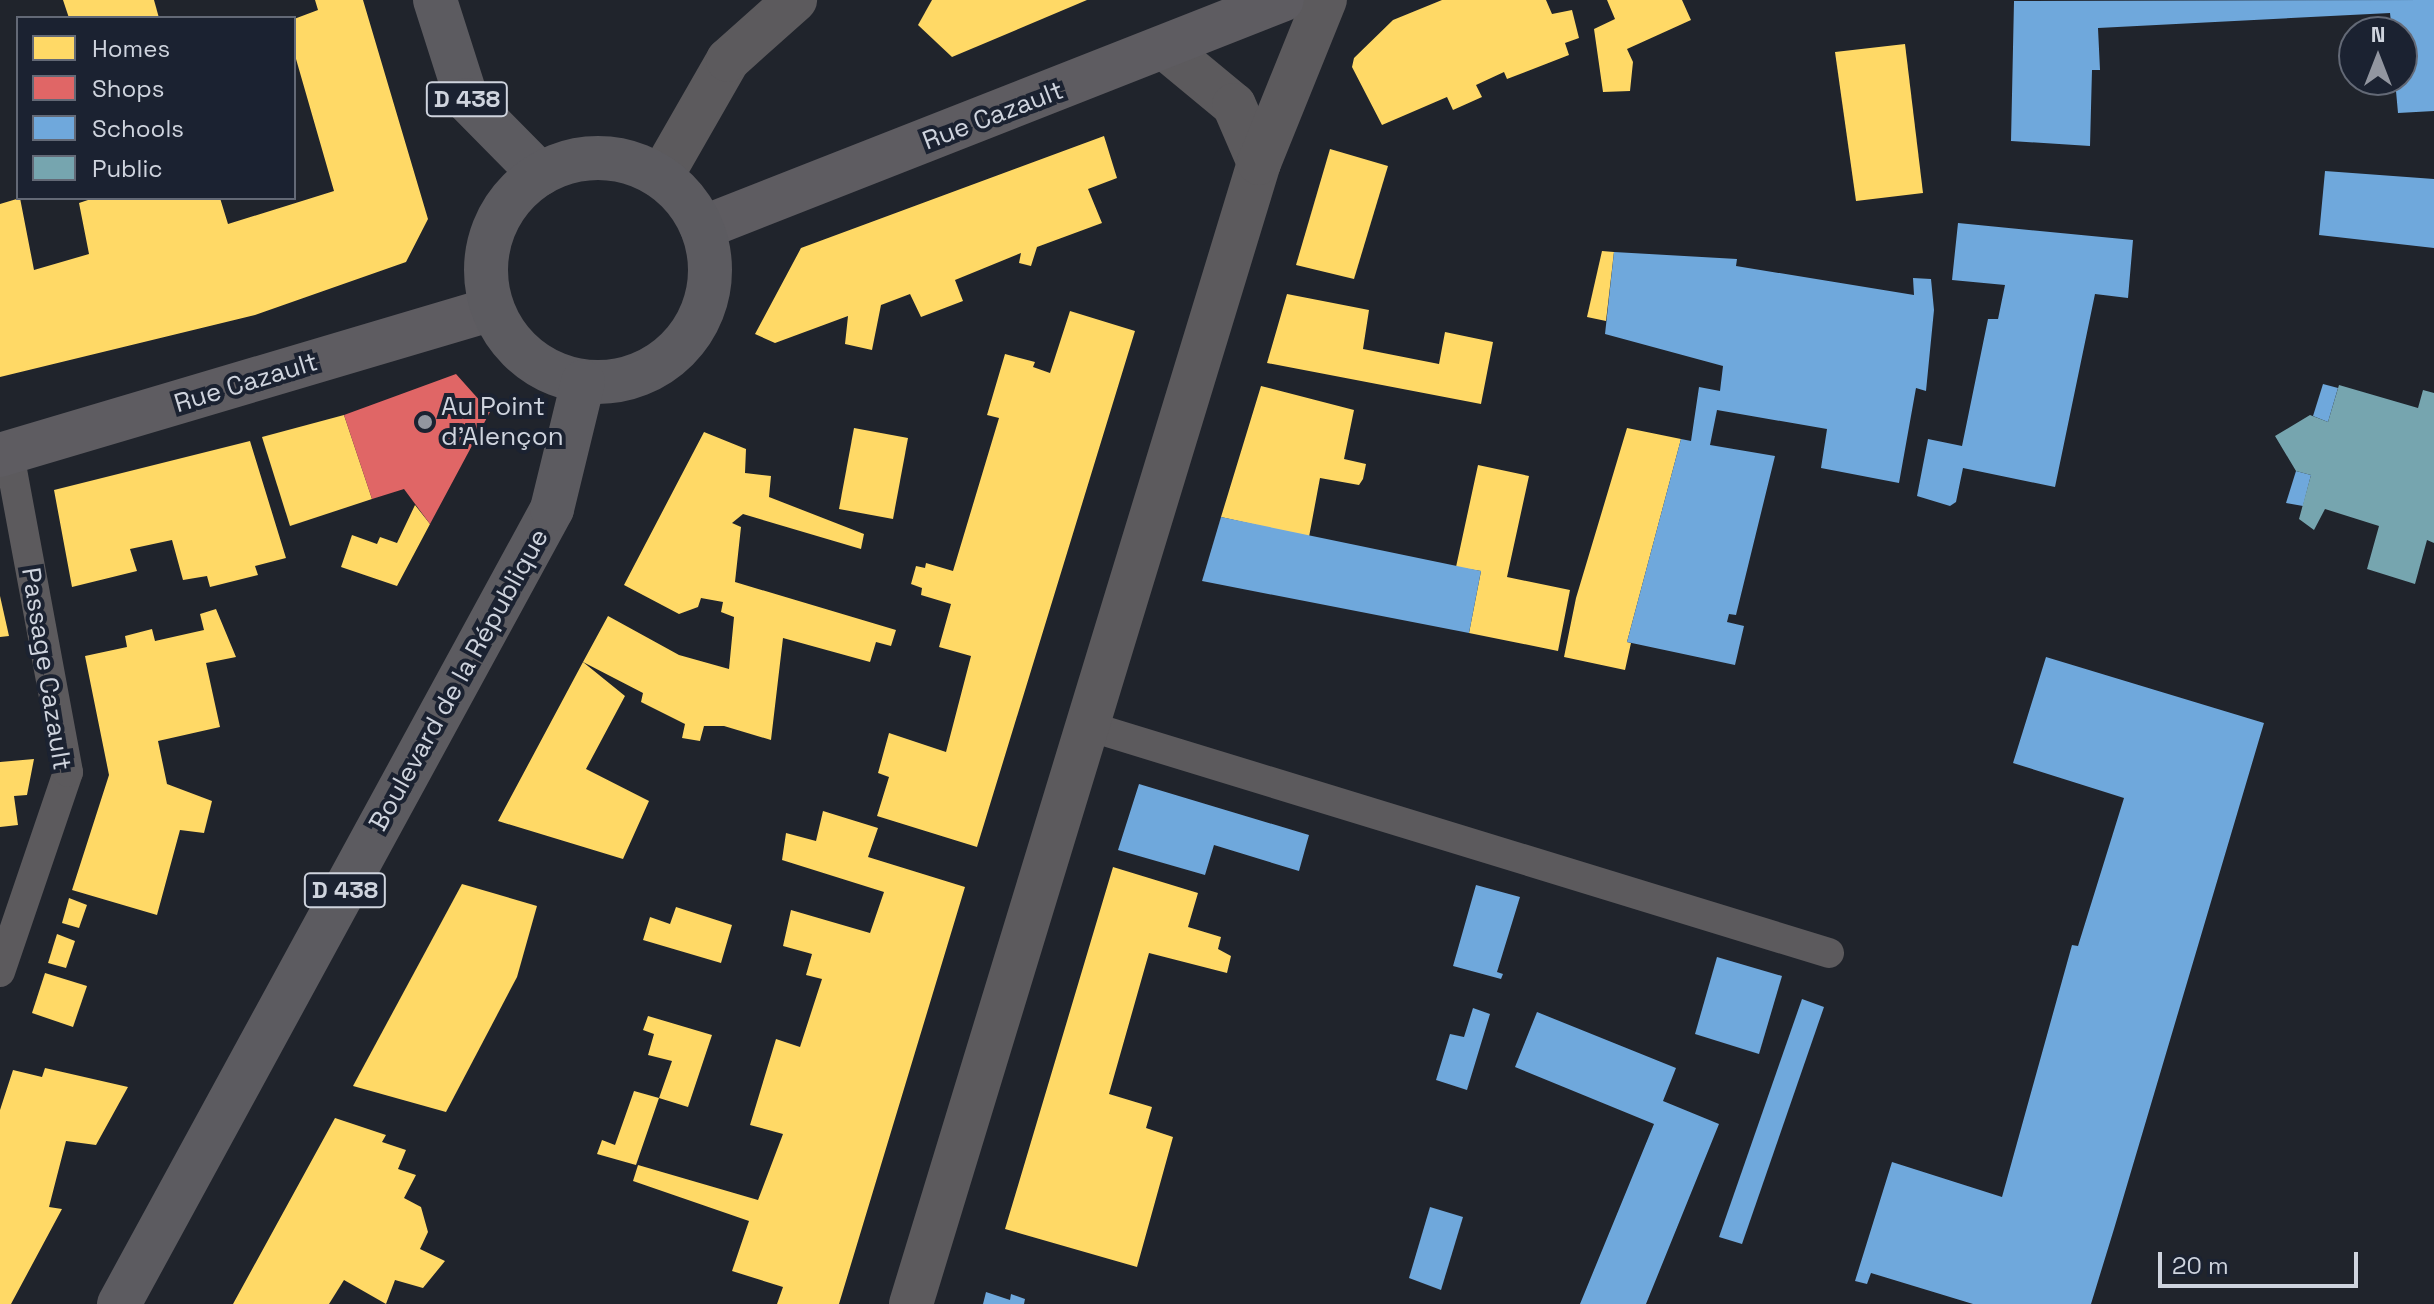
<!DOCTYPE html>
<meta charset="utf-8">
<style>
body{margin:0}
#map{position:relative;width:2434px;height:1304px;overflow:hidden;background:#20242c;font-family:"Space Grotesk",sans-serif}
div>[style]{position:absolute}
.homes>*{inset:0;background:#ffd966}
.shops>*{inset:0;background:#e06666}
.schools>*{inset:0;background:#6fa8dc}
.public>*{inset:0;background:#76a5af}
.lane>*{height:30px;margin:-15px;padding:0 15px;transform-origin:15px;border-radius:15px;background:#5c5a5d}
.street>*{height:44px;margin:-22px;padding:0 22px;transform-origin:22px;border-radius:22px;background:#5c5a5d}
.secondary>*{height:44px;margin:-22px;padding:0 22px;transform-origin:22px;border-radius:22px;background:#5e5c61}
.primary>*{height:44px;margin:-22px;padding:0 22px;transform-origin:22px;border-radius:22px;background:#5c5b60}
.primary>.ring{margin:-22px;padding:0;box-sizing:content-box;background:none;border:44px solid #5c5b60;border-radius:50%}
.dots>*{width:22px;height:22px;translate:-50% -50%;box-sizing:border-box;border:4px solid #1b2231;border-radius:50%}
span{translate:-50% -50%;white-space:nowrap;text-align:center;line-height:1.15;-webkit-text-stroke:8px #1b2231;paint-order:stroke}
.shield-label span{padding:2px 6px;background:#1b2231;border:2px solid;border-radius:6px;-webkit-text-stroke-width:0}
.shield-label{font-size:24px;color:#cfd4de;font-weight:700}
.street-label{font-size:26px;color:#cfd4de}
.poi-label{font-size:26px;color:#cfd4de}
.left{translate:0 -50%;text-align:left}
.legend{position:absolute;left:16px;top:16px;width:280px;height:184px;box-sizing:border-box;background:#1b2231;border:2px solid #636976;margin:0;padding:10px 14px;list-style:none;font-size:24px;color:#cfd4de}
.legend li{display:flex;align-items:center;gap:16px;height:40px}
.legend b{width:40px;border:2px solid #636976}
.north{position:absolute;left:2338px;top:16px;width:80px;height:80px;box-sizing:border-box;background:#1b2231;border:2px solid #636976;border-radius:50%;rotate:0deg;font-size:22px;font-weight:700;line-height:32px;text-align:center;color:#cfd4de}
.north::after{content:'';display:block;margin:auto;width:28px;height:36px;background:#9296a0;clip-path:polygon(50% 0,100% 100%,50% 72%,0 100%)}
.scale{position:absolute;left:2158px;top:1252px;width:200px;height:36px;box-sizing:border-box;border:4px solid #cfd4de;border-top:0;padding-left:10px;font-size:24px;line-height:28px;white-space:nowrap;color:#cfd4de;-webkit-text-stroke:6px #1b2231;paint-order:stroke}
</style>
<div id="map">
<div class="homes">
<i style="clip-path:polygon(63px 0,154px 0,159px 18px,69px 18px)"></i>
<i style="clip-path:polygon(315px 0,363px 0,428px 219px,406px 262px,255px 315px,0 377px,0 204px,20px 198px,34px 270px,89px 254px,79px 203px,94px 198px,220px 198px,228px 224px,334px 191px,294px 52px,294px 19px,318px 10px)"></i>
<i style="clip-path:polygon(932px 0,1087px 0,952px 57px,918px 25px)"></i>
<i style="clip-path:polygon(1442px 0,1546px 0,1552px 14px,1572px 10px,1579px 38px,1565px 43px,1569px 55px,1507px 79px,1504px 72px,1476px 85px,1482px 97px,1453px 110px,1447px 97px,1382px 125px,1352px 67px,1354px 58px,1393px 20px)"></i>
<i style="clip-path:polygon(1607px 0,1682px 0,1691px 20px,1627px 49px,1633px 62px,1630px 91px,1603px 92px,1594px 29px,1615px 19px)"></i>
<i style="clip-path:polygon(1905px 44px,1923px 193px,1856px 201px,1835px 52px)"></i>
<i style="clip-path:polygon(1104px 136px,1117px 178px,1088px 189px,1102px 223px,1037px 247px,1031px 266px,1019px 263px,1021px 253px,955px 280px,963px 301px,921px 317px,910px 294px,881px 305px,872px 350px,845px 344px,848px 316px,775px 343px,755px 334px,801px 248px)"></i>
<i style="clip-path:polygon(1330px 149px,1388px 166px,1354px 279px,1296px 265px)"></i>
<i style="clip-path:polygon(1602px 251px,1614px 252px,1606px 321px,1587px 317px)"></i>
<i style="clip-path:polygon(1287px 294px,1369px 310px,1363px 349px,1439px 364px,1445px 332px,1493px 342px,1481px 404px,1267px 363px)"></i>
<i style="clip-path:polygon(1070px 311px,1135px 331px,977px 847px,877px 816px,889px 777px,878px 773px,889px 733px,946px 752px,971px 656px,939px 647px,951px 604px,921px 595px,922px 588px,911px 584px,916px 566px,925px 568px,926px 563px,953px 571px,999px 418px,987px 415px,1005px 354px,1035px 362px,1033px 367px,1050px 373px)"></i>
<i style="clip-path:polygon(1261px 386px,1354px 410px,1344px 459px,1366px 464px,1363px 479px,1359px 485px,1320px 478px,1309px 537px,1221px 517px)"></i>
<i style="clip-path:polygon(344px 415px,372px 499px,290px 526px,262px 437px)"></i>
<i style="clip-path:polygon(854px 428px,908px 438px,893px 519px,839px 509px)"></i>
<i style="clip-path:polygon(1627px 428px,1681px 439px,1627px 642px,1631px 643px,1625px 670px,1564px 657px,1576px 598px)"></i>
<i style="clip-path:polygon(704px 432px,746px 449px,745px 473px,771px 476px,769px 497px,864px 534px,861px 549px,743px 514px,732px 523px,741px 527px,735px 582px,896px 630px,891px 646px,876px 642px,870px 662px,783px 638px,771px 740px,724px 726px,704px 726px,700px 741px,682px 738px,685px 724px,641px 702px,643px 693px,583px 662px,608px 616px,679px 655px,729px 669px,734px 617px,721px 612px,723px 602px,701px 598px,698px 607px,679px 614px,624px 585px)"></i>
<i style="clip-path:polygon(250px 441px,286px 558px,255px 566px,258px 575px,210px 587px,207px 576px,183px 580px,172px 540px,130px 549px,137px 571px,72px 587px,54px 490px)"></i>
<i style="clip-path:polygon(1478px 465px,1529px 476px,1507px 577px,1570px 590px,1558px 651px,1469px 633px,1481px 571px,1456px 567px)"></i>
<i style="clip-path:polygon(415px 505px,430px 524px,397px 586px,341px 567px,352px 535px,377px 544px,380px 537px,397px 543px)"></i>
<i style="clip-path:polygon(0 596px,9px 636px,0 637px)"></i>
<i style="clip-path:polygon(216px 609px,236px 657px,206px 663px,220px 727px,158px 741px,167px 784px,212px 801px,204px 833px,180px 830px,157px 915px,72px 890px,109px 775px,85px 656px,127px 647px,125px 636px,152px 629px,155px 641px,204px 630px,200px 614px)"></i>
<i style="clip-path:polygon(583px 662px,625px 696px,586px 769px,649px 801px,623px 859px,498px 821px)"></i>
<i style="clip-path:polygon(34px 759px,27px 795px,14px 796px,18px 825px,0 827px,0 762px)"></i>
<i style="clip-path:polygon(823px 811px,878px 828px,868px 857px,965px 887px,839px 1304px,777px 1304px,783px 1287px,732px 1271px,749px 1221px,633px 1181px,638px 1165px,758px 1200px,783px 1134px,750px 1125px,776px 1039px,800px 1047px,822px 979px,806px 975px,812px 954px,783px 946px,791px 910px,870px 933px,884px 892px,782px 860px,786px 833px,816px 841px)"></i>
<i style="clip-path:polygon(1113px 867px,1198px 893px,1188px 927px,1221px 937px,1218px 949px,1231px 956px,1227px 973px,1149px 953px,1109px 1094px,1152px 1107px,1146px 1128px,1173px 1137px,1137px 1267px,1005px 1229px)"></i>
<i style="clip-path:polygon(462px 884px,537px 906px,517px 977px,446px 1112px,353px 1086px)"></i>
<i style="clip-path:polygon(69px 898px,87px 905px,79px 928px,62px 923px)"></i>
<i style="clip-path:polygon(676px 907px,732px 925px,721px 963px,643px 940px,650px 917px,670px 924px)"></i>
<i style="clip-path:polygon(57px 934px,75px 941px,66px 968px,48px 963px)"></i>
<i style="clip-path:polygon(45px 973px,87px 986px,73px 1027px,32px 1013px)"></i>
<i style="clip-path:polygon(648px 1016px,712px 1035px,688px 1107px,659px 1098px,672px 1061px,648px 1055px,654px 1034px,643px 1030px)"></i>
<i style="clip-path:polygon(45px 1068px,128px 1087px,96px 1145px,66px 1141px,49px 1207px,62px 1209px,11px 1304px,0 1304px,0 1110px,13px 1070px,42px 1077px)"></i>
<i style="clip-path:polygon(634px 1091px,659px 1098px,636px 1165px,597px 1154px,602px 1140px,615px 1145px)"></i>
<i style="clip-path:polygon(335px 1118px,386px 1135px,382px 1142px,406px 1150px,398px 1169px,416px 1175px,404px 1198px,421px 1207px,428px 1232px,420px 1249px,445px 1261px,423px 1288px,395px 1280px,386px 1304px,344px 1280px,329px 1304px,233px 1304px)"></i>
</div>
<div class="shops">
<i style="clip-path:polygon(456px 374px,490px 412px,430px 524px,404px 489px,372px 499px,344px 415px)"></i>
</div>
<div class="schools">
<i style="clip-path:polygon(2434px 0,2434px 111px,2398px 113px,2395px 80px,2402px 80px,2402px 32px,2392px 32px,2390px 13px,2098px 28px,2100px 70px,2092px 70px,2090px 146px,2011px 141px,2014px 1px)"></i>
<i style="clip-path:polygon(2325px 171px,2434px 179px,2434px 248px,2319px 235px)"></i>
<i style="clip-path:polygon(1958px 223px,2133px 240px,2128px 298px,2095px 294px,2055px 487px,1963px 468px,1956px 502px,1950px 506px,1917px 496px,1928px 439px,1962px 446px,1988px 319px,1998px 319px,2005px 285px,1952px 280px)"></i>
<i style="clip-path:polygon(1614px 252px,1737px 259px,1736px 266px,1914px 295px,1913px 278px,1931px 279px,1934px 310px,1926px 391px,1916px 388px,1899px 483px,1821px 468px,1827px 429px,1717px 410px,1710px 445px,1775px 456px,1736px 615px,1729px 614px,1727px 622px,1744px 626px,1735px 665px,1627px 642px,1681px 439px,1691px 441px,1699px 387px,1720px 391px,1723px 366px,1605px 334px)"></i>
<i style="clip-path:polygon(2323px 384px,2338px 388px,2328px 422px,2313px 416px)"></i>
<i style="clip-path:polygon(2296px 471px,2311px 475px,2303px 506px,2286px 503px)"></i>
<i style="clip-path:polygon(1221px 517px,1481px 571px,1469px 633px,1202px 581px)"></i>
<i style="clip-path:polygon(2046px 657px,2264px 723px,2114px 1229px,2091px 1304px,1973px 1304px,1871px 1273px,1867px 1284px,1855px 1281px,1892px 1162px,2002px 1197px,2072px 945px,2078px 946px,2124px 798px,2013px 763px)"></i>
<i style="clip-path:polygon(1139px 784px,1309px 835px,1299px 871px,1214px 845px,1205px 875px,1118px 850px)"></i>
<i style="clip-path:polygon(1476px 885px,1520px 897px,1497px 972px,1503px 974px,1501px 979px,1453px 966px)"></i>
<i style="clip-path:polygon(1717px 957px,1782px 976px,1759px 1054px,1695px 1034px)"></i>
<i style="clip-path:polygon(1802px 999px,1824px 1007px,1742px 1244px,1719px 1237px)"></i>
<i style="clip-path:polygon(1473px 1008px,1490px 1014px,1467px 1090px,1436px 1080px,1450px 1034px,1464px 1037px)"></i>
<i style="clip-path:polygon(1537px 1012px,1676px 1068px,1663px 1101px,1719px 1124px,1646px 1304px,1580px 1304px,1654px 1124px,1515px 1067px)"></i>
<i style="clip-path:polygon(1430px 1207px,1463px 1217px,1441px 1290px,1409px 1278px)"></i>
<i style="clip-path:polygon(986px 1292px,1010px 1300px,1011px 1294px,1025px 1299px,1024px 1304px,983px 1304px)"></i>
</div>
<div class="public">
<i style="clip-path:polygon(2339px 385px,2418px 408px,2423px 390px,2434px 393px,2434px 543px,2427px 540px,2415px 584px,2367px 569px,2379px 526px,2325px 509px,2314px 530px,2299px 519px,2311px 475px,2296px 471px,2275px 436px,2310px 415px,2328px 422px)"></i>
</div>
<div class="lane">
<i style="left:1088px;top:726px;width:775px;rotate:17.03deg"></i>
<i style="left:0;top:972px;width:211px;rotate:-71.2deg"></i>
<i style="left:68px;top:772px;width:323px;rotate:-100.5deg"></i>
</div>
<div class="street">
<i style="left:1165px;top:48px;width:89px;rotate:39.6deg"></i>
<i style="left:1234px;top:105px;width:63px;rotate:66.7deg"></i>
<i style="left:661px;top:177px;width:135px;rotate:-60.2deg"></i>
<i style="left:728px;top:60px;width:90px;rotate:-41.8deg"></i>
<i style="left:911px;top:1304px;width:1193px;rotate:-73.04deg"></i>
<i style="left:1259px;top:163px;width:176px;rotate:-68deg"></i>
</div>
<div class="secondary">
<i style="left:702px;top:228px;width:623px;rotate:-21.46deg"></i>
<i style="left:0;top:455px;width:513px;rotate:-16.53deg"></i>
</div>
<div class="primary">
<i style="left:435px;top:0;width:105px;rotate:72.3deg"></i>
<i style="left:467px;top:100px;width:104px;rotate:45.4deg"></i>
<i class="ring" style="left:486px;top:158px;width:180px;height:180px"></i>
<i style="left:119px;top:1304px;width:905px;rotate:-61.42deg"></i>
<i style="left:552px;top:509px;width:131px;rotate:-76.3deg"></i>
</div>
<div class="dots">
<i style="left:425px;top:422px;background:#9296a0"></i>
</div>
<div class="shield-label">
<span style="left:467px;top:99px">D 438</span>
<span style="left:345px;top:890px">D 438</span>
</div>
<div class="street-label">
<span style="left:993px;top:116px;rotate:-21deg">Rue Cazault</span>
<span style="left:246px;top:383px;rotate:-17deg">Rue Cazault</span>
<span style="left:46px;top:669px;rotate:81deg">Passage Cazault</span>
<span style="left:459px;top:680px;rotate:-61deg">Boulevard de la République</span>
</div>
<div class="poi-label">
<span class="left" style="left:441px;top:422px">Au Point<br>d'Alençon</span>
</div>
<ul class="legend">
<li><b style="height:22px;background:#ffd966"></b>Homes</li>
<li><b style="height:22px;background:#e06666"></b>Shops</li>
<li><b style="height:22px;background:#6fa8dc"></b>Schools</li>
<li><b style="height:22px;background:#76a5af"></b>Public</li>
</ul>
<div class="north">N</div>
<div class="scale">20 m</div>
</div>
